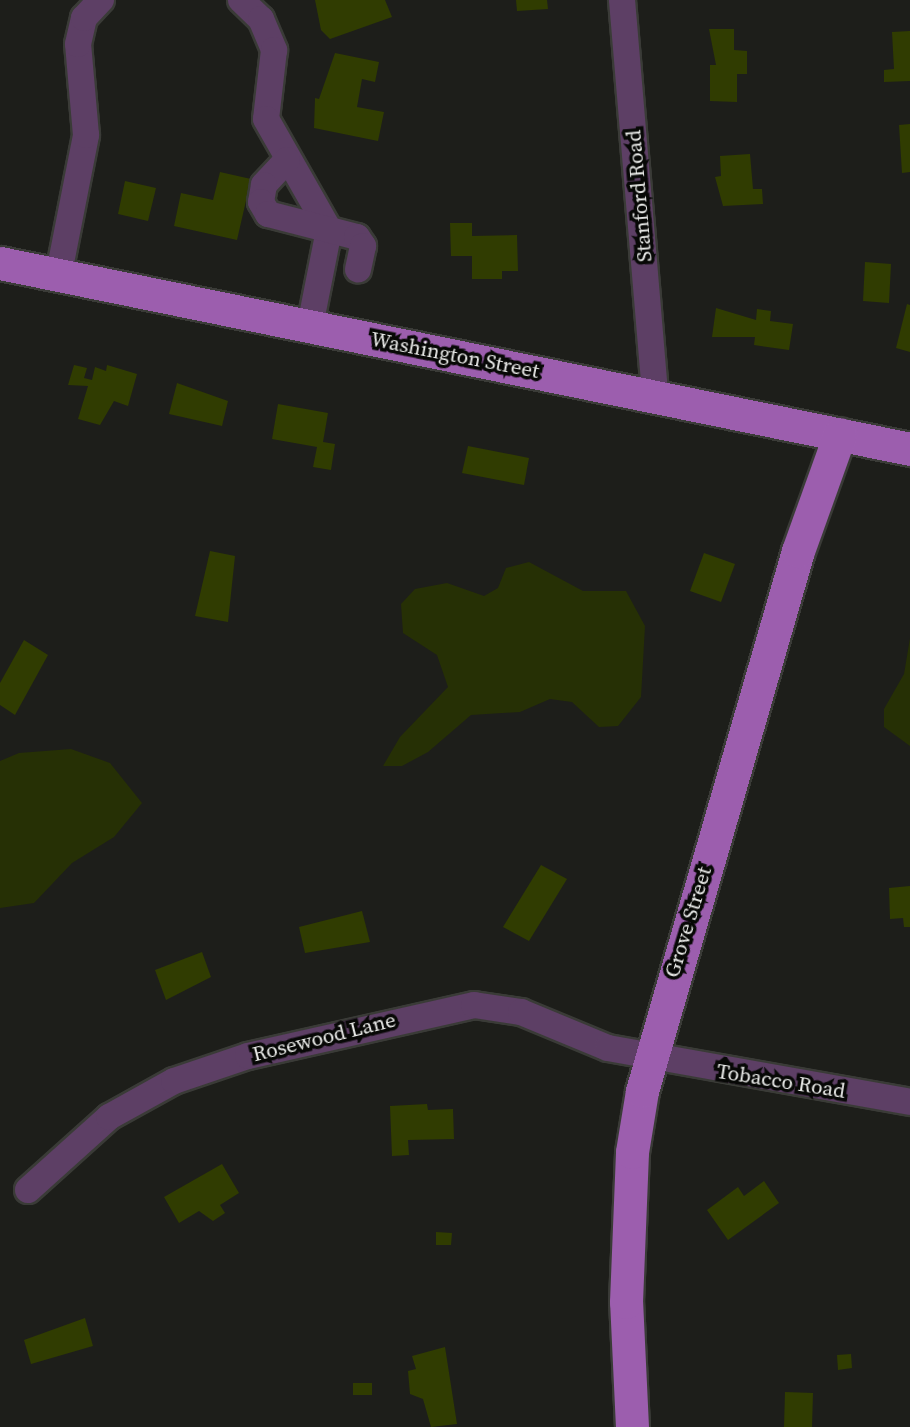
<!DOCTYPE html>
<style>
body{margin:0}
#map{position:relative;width:910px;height:1427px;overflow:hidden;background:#1d1e1a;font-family:"Source Serif 4",serif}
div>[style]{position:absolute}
.green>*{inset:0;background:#263005}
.building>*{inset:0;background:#303c01}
.roads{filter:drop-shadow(2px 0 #3a3b37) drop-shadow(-2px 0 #3a3b37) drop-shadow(0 2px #3a3b37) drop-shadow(0 -2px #3a3b37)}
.minor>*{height:26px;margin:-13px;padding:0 13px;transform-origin:13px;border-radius:13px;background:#5d3f65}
.major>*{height:33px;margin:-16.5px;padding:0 16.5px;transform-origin:16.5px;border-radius:16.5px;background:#9c5eae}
span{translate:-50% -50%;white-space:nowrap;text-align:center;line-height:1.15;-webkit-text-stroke:7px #070806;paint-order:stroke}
.street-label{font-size:21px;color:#ebecea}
</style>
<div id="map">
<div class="green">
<i style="clip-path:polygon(529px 562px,583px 591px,626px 591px,645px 626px,641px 697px,618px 726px,599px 727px,572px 702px,550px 699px,520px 712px,471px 715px,428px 752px,402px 766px,383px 766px,400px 737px,448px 687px,437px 655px,403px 633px,401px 604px,415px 589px,447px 583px,484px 596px,498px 588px,506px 568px)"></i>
<i style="clip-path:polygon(910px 638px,910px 746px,884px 727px,884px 709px,904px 674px)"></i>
<i style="clip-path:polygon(71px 749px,110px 763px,142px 803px,114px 837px,72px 863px,34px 903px,0 908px,0 761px,19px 753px)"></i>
</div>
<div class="building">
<i style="clip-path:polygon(315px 0,385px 0,392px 17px,330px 39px,321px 30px)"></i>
<i style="clip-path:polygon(516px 0,547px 0,548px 9px,517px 11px)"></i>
<i style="clip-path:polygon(709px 29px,734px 29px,734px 50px,747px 51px,747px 74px,737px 74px,737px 102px,710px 101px,710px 65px,716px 65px)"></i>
<i style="clip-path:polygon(910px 31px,910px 81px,884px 82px,884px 70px,894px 69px,892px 32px)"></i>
<i style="clip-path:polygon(335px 53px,379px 62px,375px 82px,362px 79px,357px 107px,384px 112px,378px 141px,314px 128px,315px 98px,319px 99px)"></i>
<i style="clip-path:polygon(910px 124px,910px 172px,902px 173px,899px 125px)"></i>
<i style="clip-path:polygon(750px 154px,753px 189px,762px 189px,763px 204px,723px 206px,715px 177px,721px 176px,720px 156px)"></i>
<i style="clip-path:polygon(220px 172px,251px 179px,237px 240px,174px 226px,181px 193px,213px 200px)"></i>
<i style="clip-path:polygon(125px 181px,156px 188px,148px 221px,118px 214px)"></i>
<i style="clip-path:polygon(450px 223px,472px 223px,472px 236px,517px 235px,518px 271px,502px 271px,502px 279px,472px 279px,472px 256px,451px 256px)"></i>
<i style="clip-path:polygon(865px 262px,891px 264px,889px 303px,863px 301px)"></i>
<i style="clip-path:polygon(907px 304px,910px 305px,910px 352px,896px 348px)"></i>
<i style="clip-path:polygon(716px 308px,756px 320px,757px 309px,771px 311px,770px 321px,793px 324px,789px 350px,754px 345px,755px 337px,712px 337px)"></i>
<i style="clip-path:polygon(74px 365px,87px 368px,84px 378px,92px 380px,95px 367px,106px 371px,107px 365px,137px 374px,128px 406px,114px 401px,100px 425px,78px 419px,88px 386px,68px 385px)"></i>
<i style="clip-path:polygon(177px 383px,228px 401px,222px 426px,169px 414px)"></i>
<i style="clip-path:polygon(278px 404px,328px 413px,323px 442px,335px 444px,331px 470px,313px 467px,317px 447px,272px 439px)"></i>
<i style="clip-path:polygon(468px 446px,529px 458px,524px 485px,462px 473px)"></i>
<i style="clip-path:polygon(210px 551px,235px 556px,228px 622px,195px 616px)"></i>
<i style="clip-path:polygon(704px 553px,735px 564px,721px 602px,690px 591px)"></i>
<i style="clip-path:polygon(24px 640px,48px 655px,15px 715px,0 705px,0 683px)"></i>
<i style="clip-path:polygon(541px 865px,567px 879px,529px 941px,503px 927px)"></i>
<i style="clip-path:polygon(910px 886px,910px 927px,904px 927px,903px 918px,890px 919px,889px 888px)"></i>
<i style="clip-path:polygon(362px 911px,370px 942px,305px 953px,299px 927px)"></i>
<i style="clip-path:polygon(202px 952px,211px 977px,166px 1000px,155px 970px)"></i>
<i style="clip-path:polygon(427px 1104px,428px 1110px,453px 1109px,454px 1139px,408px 1140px,409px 1155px,392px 1156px,390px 1106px)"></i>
<i style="clip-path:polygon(222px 1164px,239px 1193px,220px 1205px,225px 1213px,213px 1221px,199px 1211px,179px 1223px,164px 1197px)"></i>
<i style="clip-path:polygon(764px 1181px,779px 1203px,728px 1240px,707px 1210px,738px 1187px,744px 1196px)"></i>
<i style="clip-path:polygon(436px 1232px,452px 1233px,451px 1245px,436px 1245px)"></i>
<i style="clip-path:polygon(85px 1318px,93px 1346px,31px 1364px,24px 1340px)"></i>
<i style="clip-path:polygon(445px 1347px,457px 1424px,431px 1427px,423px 1399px,410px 1394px,408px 1371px,416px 1369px,412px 1356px)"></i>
<i style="clip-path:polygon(851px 1354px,852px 1368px,838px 1370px,837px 1355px)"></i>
<i style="clip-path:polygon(353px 1383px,372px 1383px,372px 1395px,353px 1395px)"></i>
<i style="clip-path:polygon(785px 1392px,813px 1393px,812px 1427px,784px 1427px)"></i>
</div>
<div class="roads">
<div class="minor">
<i style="left:241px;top:0;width:28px;rotate:44deg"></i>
<i style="left:261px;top:19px;width:34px;rotate:67deg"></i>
<i style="left:274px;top:50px;width:69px;rotate:96.6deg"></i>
<i style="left:266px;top:119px;width:128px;rotate:60.4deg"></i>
<i style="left:329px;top:230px;width:98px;rotate:101.2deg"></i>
<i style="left:622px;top:0;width:394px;rotate:85.2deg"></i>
<i style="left:287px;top:160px;width:34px;rotate:133deg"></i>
<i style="left:264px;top:185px;width:17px;rotate:100deg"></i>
<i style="left:261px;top:202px;width:14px;rotate:60deg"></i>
<i style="left:268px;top:214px;width:92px;rotate:14.5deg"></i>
<i style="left:357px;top:237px;width:11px;rotate:56deg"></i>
<i style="left:363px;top:246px;width:24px;rotate:102deg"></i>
<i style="left:59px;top:273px;width:141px;rotate:-78.9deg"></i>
<i style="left:86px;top:135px;width:91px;rotate:-95deg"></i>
<i style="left:78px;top:44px;width:27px;rotate:-77deg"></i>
<i style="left:84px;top:18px;width:25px;rotate:-47deg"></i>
<i style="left:28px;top:1190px;width:109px;rotate:-42deg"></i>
<i style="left:109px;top:1117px;width:74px;rotate:-29deg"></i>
<i style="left:174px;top:1081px;width:78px;rotate:-18.7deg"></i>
<i style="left:248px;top:1056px;width:232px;rotate:-12.7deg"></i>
<i style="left:474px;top:1005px;width:48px;rotate:8.5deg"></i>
<i style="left:521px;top:1012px;width:94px;rotate:22.5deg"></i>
<i style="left:608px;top:1048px;width:307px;rotate:10.1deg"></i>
</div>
<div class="major">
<i style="left:0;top:263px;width:929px;rotate:11.55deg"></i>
<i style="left:632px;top:1427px;width:125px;rotate:-92.7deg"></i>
<i style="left:626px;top:1302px;width:150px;rotate:-87.7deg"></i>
<i style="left:632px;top:1152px;width:62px;rotate:-80.7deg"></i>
<i style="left:642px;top:1091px;width:562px;rotate:-73.89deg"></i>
<i style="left:798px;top:551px;width:124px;rotate:-70.3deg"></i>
</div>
</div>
<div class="street-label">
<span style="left:639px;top:196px;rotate:-95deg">Stanford Road</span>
<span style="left:455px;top:355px;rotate:11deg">Washington Street</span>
<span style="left:688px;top:922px;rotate:-73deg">Grove Street</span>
<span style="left:324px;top:1037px;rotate:-14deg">Rosewood Lane</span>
<span style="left:781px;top:1081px;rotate:9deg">Tobacco Road</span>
</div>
</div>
